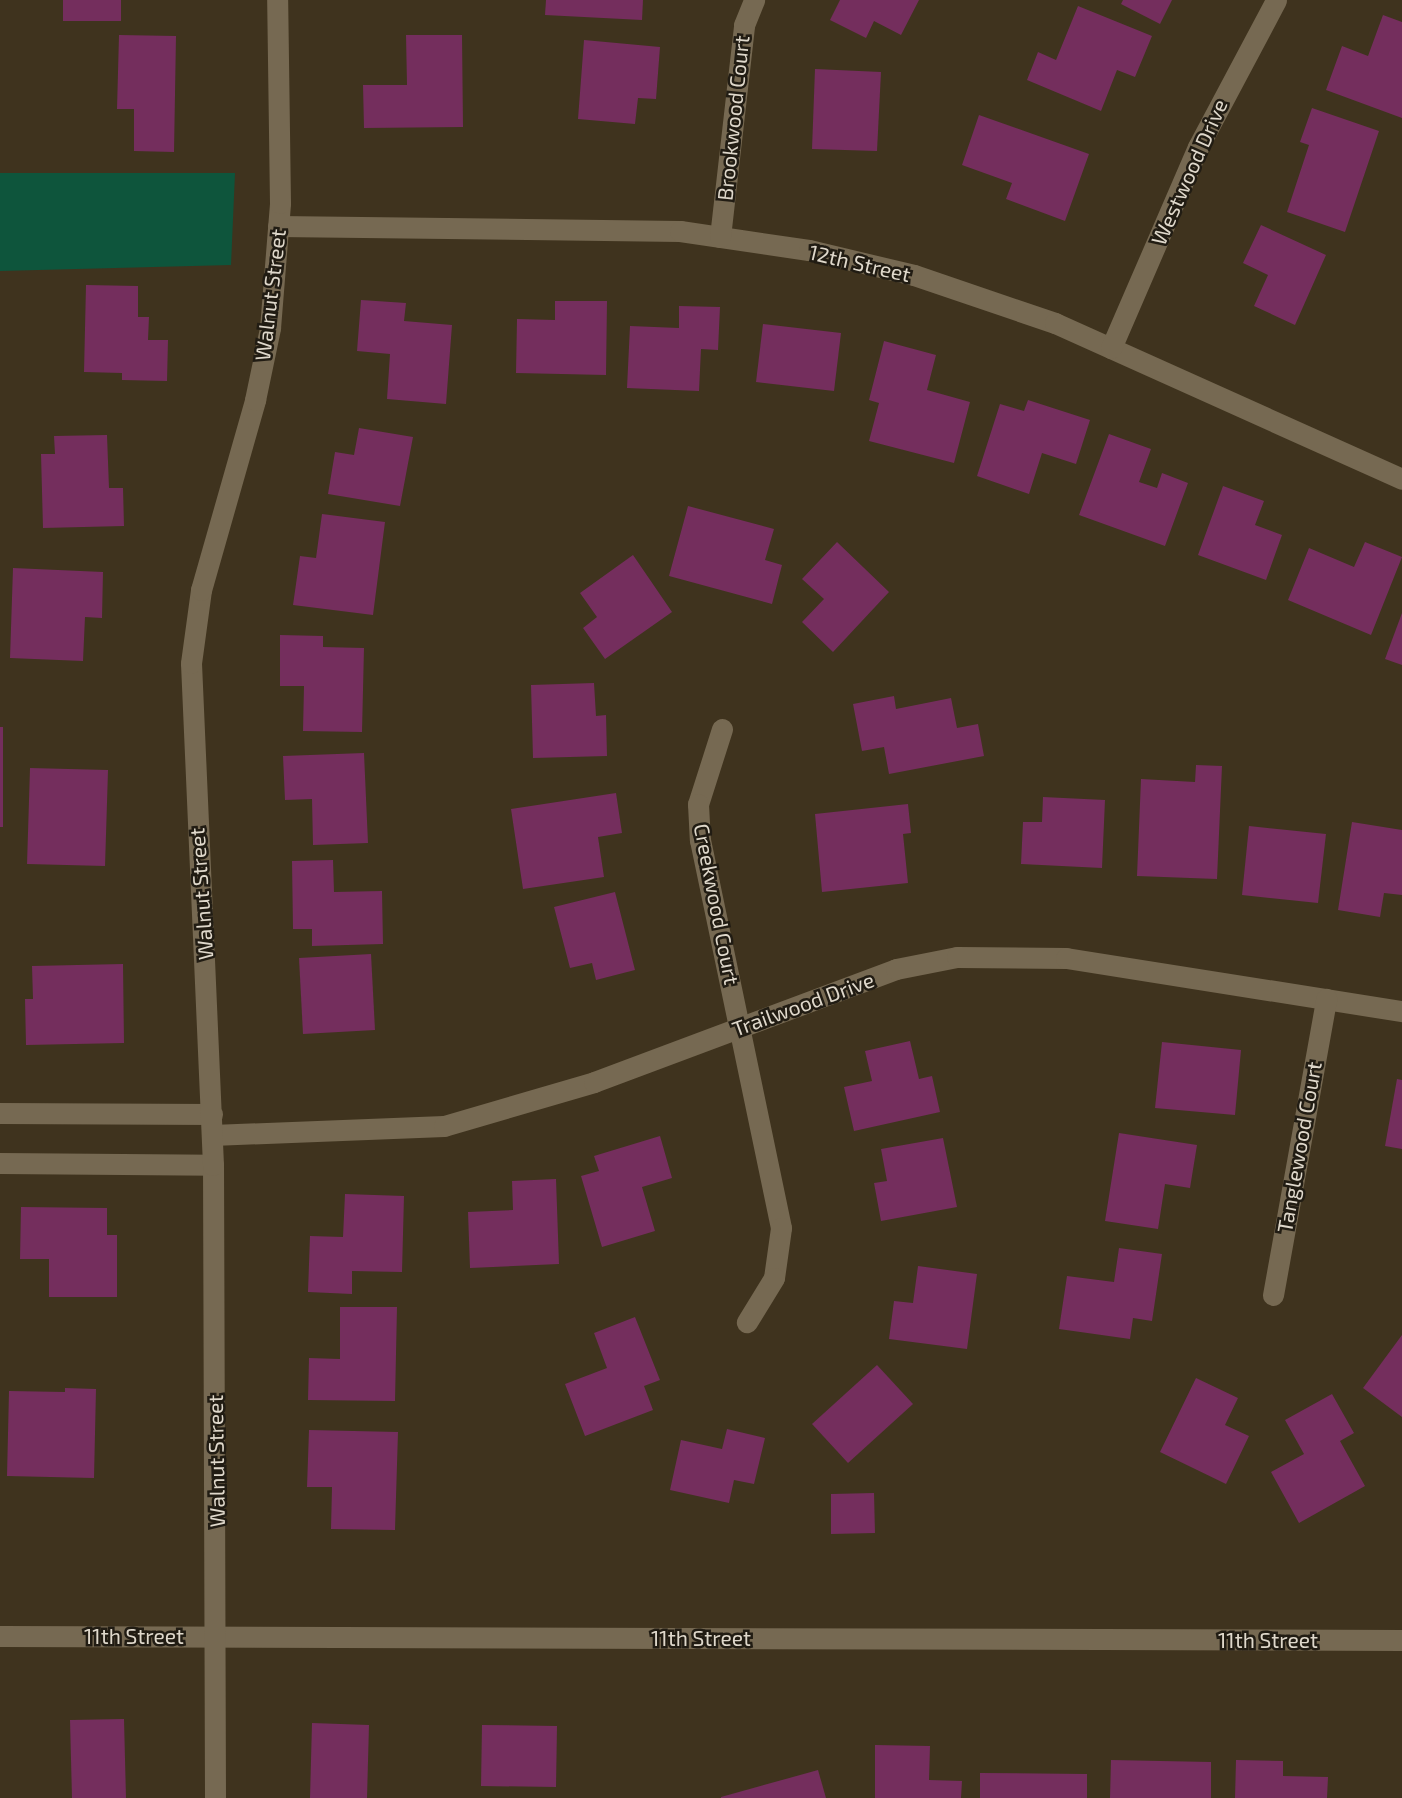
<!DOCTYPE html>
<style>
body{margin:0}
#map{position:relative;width:1402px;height:1798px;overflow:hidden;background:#3f331e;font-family:"Exo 2",sans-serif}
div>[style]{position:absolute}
.green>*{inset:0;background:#0e553c}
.building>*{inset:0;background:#742e5d}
.minor>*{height:21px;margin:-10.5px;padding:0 10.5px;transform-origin:10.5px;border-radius:10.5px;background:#766952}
.tertiary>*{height:21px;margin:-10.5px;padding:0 10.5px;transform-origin:10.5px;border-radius:10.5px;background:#766952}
span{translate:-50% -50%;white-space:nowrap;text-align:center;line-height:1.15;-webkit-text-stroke:5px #211c13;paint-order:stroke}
.street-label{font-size:21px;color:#dfd8cb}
</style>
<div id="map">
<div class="green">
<i style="clip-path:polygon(0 173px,235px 173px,231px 265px,0 271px)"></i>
</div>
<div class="building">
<i style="clip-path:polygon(63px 0,121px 0,121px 21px,63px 21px)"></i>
<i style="clip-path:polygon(546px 0,643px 0,642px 20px,545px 15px)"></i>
<i style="clip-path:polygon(840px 0,919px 0,901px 35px,874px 21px,866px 38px,830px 20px)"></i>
<i style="clip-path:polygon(1123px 0,1172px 0,1160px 24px,1121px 4px)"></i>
<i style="clip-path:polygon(1078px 6px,1152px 36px,1135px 77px,1117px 70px,1101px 111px,1027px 80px,1038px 52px,1056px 60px)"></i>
<i style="clip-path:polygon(1383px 15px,1402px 22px,1402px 118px,1326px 90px,1342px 46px,1368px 56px)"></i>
<i style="clip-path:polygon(119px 35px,176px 36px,174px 152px,134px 151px,134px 109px,117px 109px)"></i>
<i style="clip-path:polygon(406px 35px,462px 35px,463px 127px,364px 128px,363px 85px,407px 85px)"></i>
<i style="clip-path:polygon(584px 40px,660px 47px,656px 99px,638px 98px,635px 124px,578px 119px)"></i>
<i style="clip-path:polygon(815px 69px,881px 72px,877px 151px,812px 149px)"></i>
<i style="clip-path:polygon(1312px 108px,1379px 131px,1345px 232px,1287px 212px,1309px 145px,1300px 142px)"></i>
<i style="clip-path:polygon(979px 115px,1089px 154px,1065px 221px,1006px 199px,1012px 183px,962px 165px)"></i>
<i style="clip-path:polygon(1261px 225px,1326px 255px,1295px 325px,1254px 306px,1268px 275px,1243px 263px)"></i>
<i style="clip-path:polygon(86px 285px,138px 286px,138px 317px,149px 317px,148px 340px,168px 340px,167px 381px,122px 380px,122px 373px,84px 372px)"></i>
<i style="clip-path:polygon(361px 300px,406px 303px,404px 321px,452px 325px,446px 404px,387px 399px,390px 354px,357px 351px)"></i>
<i style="clip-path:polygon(555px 301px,607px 301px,606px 375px,516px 373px,517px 319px,555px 320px)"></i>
<i style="clip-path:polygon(679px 306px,720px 307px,718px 350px,701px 349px,699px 391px,627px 388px,630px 326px,679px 328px)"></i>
<i style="clip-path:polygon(763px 324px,841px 333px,834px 391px,756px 382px)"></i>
<i style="clip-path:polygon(884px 341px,936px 355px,927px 390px,970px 402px,954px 463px,869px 441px,879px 403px,869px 400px)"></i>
<i style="clip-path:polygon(1028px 400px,1090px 420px,1076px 464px,1042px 453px,1029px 494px,977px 476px,1000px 404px,1024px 411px)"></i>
<i style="clip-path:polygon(359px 428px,413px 437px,400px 506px,328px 494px,335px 452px,354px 455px)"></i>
<i style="clip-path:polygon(1109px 434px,1151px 449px,1139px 482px,1157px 488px,1162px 473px,1188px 483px,1165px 546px,1079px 515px)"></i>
<i style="clip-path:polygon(107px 435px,109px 488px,123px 488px,124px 526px,43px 528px,41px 454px,55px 454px,54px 436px)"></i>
<i style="clip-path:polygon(1223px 486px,1264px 501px,1255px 525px,1282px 535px,1266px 580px,1198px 555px)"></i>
<i style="clip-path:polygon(688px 506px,774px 529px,765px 560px,782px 565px,772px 604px,669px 576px)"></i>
<i style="clip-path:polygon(322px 514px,385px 522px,373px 615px,293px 605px,300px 556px,316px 558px)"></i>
<i style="clip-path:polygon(837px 542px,889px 592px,833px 652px,802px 622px,824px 599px,802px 579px)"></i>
<i style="clip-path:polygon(1365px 542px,1402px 557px,1371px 635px,1288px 600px,1309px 548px,1354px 567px)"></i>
<i style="clip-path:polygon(633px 555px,672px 612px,605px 659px,583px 628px,597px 617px,580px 593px)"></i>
<i style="clip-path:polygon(13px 568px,103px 572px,102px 618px,85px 617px,83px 661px,10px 658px)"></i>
<i style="clip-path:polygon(1402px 613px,1402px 665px,1385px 659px)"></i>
<i style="clip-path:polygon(280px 635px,323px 636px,323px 647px,364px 648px,362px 732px,303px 731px,304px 686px,280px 686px)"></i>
<i style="clip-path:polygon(594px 683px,596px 716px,606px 715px,607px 756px,533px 758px,531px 685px)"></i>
<i style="clip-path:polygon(894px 696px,896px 709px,951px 698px,957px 728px,978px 724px,984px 756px,889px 774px,884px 747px,862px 751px,853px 704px)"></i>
<i style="clip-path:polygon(0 727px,3px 727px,3px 827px,0 827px)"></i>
<i style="clip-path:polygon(364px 753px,368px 843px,313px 845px,312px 799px,285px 800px,283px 756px)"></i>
<i style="clip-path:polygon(1196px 765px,1222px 766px,1217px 879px,1137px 876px,1141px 779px,1195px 782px)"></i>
<i style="clip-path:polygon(30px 768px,108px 770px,105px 866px,27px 864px)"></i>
<i style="clip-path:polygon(616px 793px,622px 833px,598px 837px,604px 877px,523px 889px,511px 809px)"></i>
<i style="clip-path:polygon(1043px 797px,1105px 800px,1102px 868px,1021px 864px,1023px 822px,1042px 822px)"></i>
<i style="clip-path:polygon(908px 804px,911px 833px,903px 834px,908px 883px,822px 892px,815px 814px)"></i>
<i style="clip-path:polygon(1352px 822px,1402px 830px,1402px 895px,1384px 893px,1380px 917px,1338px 910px)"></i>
<i style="clip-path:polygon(1249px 826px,1326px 834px,1318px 903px,1242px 895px)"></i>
<i style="clip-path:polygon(333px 860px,334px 892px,382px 891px,383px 944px,312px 946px,312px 929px,293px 929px,292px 861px)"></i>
<i style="clip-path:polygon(615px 892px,635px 970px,596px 980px,592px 963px,570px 968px,554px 907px)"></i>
<i style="clip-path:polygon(371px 954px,375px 1030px,303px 1034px,299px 958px)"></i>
<i style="clip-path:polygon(123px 964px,124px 1043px,26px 1045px,25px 999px,33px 999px,32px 966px)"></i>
<i style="clip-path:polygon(910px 1041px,919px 1079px,932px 1076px,940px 1112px,854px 1131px,844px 1087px,872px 1081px,865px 1051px)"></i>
<i style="clip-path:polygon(1162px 1042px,1241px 1050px,1235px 1115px,1155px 1108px)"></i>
<i style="clip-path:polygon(1397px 1079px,1402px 1080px,1402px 1149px,1385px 1146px)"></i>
<i style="clip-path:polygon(1119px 1133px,1197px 1145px,1190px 1188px,1165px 1184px,1158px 1229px,1105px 1221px)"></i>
<i style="clip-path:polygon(660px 1136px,672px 1178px,642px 1187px,655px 1231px,602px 1247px,581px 1176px,599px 1171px,594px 1156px)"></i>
<i style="clip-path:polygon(943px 1138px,957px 1207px,881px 1221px,874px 1183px,887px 1181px,881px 1149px)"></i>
<i style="clip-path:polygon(556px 1179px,559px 1264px,470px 1268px,468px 1212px,513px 1210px,512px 1181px)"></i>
<i style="clip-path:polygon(345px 1194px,404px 1196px,402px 1272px,352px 1271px,352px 1294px,308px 1292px,310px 1236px,343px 1237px)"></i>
<i style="clip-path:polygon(21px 1207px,107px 1208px,107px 1235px,117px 1235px,117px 1297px,49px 1297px,49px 1259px,20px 1259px)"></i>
<i style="clip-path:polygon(1119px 1248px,1162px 1254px,1152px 1321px,1133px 1318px,1130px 1339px,1059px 1329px,1067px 1276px,1114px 1282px)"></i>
<i style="clip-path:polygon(918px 1266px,977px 1274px,967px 1349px,889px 1339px,894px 1301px,913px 1303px)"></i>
<i style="clip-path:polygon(340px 1307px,397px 1307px,395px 1401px,308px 1400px,309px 1358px,340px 1359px)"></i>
<i style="clip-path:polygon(635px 1317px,660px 1380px,644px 1386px,653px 1410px,585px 1436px,565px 1384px,607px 1368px,594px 1333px)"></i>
<i style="clip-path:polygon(1402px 1335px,1402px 1417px,1363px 1388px)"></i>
<i style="clip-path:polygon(877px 1365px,913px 1404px,848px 1463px,812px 1424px)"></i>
<i style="clip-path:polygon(1196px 1378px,1238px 1398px,1225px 1425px,1249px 1436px,1226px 1484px,1160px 1452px)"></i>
<i style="clip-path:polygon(65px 1388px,96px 1389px,94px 1478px,7px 1476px,9px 1391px,65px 1392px)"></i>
<i style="clip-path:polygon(1332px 1394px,1354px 1433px,1340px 1441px,1365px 1486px,1299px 1523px,1271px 1472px,1304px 1454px,1285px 1420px)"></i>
<i style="clip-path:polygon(727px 1429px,765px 1438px,754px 1484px,734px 1480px,729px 1503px,670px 1490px,681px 1440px,722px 1449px)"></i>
<i style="clip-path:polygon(309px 1430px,398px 1432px,395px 1530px,331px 1529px,332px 1487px,307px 1487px)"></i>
<i style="clip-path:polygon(874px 1493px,875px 1533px,831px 1534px,831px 1494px)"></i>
<i style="clip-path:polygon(124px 1719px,126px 1798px,72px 1798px,70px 1720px)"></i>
<i style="clip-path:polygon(312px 1723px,369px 1725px,367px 1798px,310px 1798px)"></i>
<i style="clip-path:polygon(482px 1725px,557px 1726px,556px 1787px,481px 1786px)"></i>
<i style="clip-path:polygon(875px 1745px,930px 1746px,929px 1780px,962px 1781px,961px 1798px,875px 1798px)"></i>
<i style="clip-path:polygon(1111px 1760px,1211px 1762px,1211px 1798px,1110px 1798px)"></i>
<i style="clip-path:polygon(1236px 1760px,1283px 1761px,1283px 1776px,1328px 1777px,1327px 1798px,1235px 1798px)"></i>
<i style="clip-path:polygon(818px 1770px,826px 1798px,721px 1798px,721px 1797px)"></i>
<i style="clip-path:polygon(980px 1773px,1087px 1774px,1087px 1798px,980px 1798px)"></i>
</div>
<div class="minor">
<i style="left:278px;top:226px;width:402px;rotate:0.7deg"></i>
<i style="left:680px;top:231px;width:130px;rotate:8.4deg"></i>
<i style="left:809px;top:250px;width:108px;rotate:13.4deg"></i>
<i style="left:914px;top:275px;width:149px;rotate:18.8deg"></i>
<i style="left:1055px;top:323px;width:380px;rotate:24.2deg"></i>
<i style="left:720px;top:237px;width:213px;rotate:-83.5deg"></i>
<i style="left:744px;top:25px;width:27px;rotate:-68deg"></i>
<i style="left:1111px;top:348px;width:219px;rotate:-66.6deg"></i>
<i style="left:1198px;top:147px;width:166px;rotate:-62deg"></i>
<i style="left:722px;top:729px;width:79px;rotate:107.7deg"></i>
<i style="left:698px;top:804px;width:36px;rotate:87deg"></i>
<i style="left:700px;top:840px;width:396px;rotate:78.2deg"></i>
<i style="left:781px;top:1228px;width:50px;rotate:98deg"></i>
<i style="left:774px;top:1278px;width:52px;rotate:121.5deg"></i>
<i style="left:0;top:1113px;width:212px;rotate:0.3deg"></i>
<i style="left:212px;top:1135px;width:232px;rotate:-2.2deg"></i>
<i style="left:444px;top:1126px;width:156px;rotate:-16.3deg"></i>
<i style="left:594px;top:1082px;width:322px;rotate:-20.5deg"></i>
<i style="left:896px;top:969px;width:62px;rotate:-11.1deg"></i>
<i style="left:957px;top:957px;width:109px;rotate:0.5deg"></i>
<i style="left:1066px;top:958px;width:340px;rotate:9deg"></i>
<i style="left:0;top:1163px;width:213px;rotate:0.5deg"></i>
<i style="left:1273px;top:1295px;width:301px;rotate:-79.8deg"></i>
</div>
<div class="tertiary">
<i style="left:0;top:1636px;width:1402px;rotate:0.16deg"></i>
<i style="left:215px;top:1798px;width:633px;rotate:-90.18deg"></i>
<i style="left:213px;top:1165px;width:502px;rotate:-92.51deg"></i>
<i style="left:191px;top:663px;width:74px;rotate:-82.2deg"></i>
<i style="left:201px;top:590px;width:198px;rotate:-74.1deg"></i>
<i style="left:255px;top:400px;width:74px;rotate:-78.2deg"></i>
<i style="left:270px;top:328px;width:125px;rotate:-85.4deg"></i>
<i style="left:280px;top:203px;width:203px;rotate:-90.8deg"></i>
</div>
<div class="street-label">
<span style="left:733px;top:118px;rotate:-84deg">Brookwood Court</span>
<span style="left:1189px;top:172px;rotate:-66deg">Westwood Drive</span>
<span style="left:860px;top:263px;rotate:13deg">12th Street</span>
<span style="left:270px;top:295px;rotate:-83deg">Walnut Street</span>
<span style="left:201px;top:894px;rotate:-94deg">Walnut Street</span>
<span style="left:717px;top:904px;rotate:79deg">Creekwood Court</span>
<span style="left:803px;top:1004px;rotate:-20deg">Trailwood Drive</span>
<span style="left:1299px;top:1147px;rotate:-80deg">Tanglewood Court</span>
<span style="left:216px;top:1461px;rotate:-91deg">Walnut Street</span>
<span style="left:134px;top:1636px">11th Street</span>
<span style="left:701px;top:1638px">11th Street</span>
<span style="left:1268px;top:1640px">11th Street</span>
</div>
</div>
